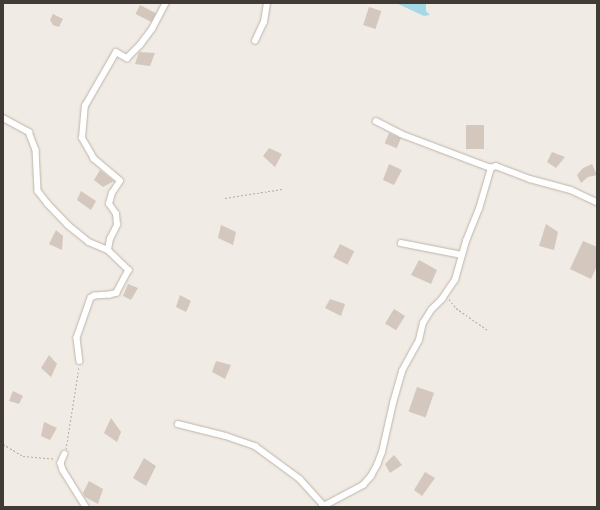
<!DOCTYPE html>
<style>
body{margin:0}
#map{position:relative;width:600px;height:510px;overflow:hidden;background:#f0ebe4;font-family:"Noto Sans",sans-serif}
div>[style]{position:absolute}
.water>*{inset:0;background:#a5d9e8}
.building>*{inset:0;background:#d4c7be;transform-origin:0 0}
.path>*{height:1px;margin-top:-0.5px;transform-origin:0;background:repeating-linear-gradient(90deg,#bbaa9b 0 2px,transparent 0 4px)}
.roads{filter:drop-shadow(0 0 1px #beb4ab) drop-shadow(0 0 1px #beb4ab)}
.minor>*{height:5.5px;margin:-2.75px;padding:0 2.75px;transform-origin:2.75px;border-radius:2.75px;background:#fff}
span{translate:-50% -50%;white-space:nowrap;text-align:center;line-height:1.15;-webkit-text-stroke:4px #fff;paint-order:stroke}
.frame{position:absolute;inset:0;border:4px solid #423a35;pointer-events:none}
</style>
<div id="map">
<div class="water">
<i style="clip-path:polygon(396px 3px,426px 3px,426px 11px,430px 15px,424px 16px)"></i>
</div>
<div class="building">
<i style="left:140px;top:5px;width:18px;height:10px;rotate:27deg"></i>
<i style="left:369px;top:7px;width:13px;height:19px;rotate:18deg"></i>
<i style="clip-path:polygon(53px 14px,63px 19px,59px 27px,53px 25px,50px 20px)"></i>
<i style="clip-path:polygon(139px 52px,155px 53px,150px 66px,135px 64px)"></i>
<i style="left:466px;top:125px;width:18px;height:24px"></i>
<i style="left:389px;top:133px;width:13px;height:11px;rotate:23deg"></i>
<i style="clip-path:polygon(269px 148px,282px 154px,275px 167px,263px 156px)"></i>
<i style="clip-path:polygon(552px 152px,565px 157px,556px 168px,547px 162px)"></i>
<i style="clip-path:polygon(389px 164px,402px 170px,394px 185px,383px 180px)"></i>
<i style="clip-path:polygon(592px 164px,597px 175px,588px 177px,581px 183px,577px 175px,583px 168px)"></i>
<i style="clip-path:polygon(100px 170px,114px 181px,103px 187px,94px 180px)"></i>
<i style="clip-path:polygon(81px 191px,96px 201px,91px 210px,77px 200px)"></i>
<i style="clip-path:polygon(546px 224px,558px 232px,554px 250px,539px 246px)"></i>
<i style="clip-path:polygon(221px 225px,236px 232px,233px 245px,218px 238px)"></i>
<i style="clip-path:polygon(56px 230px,63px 236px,62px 250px,49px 244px)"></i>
<i style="clip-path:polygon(583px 241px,597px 247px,597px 266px,591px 279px,570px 269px)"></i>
<i style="left:340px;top:244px;width:16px;height:15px;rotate:27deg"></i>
<i style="clip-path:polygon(419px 260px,437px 270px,431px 284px,411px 275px)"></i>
<i style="clip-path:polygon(128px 284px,138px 288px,131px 300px,123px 296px)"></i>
<i style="clip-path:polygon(180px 295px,191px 301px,186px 312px,176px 307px)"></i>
<i style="clip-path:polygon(330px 299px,345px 304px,341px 316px,325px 308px)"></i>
<i style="left:394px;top:309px;width:13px;height:17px;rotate:32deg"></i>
<i style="clip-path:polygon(49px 355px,57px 364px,51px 377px,41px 368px)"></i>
<i style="clip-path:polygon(216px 361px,231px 365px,225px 379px,212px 372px)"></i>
<i style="left:417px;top:387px;width:18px;height:26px;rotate:19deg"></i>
<i style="clip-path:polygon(13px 391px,23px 396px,19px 404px,9px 401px)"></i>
<i style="clip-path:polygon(111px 418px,121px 432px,117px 442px,104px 433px)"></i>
<i style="clip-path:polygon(44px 422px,57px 428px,50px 440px,41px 436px)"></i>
<i style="clip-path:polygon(394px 455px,402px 465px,390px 473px,385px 464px)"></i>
<i style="clip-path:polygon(144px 458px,156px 466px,146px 486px,133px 478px)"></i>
<i style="clip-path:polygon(425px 472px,435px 478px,422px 496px,414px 490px)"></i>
<i style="clip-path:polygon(89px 481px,103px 489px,98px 504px,85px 497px,83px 493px)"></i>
</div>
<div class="path">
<i style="left:225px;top:198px;width:58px;rotate:-9deg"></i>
<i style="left:449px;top:299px;width:11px;rotate:52deg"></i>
<i style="left:456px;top:308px;width:40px;rotate:34.9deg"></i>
<i style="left:3px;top:444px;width:23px;rotate:31deg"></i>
<i style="left:23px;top:456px;width:32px;rotate:5deg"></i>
<i style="left:66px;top:449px;width:83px;rotate:-81deg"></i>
</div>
<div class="roads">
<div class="minor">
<i style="left:255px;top:41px;width:21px;rotate:-65deg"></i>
<i style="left:264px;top:22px;width:19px;rotate:-81deg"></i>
<i style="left:3px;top:118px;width:30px;rotate:28deg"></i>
<i style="left:29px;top:132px;width:19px;rotate:69deg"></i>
<i style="left:36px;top:150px;width:41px;rotate:87.2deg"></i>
<i style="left:38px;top:191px;width:16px;rotate:52deg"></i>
<i style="left:48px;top:204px;width:29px;rotate:46deg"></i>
<i style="left:68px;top:225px;width:27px;rotate:39deg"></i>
<i style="left:89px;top:242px;width:21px;rotate:23deg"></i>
<i style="left:108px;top:250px;width:29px;rotate:44deg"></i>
<i style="left:129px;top:270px;width:26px;rotate:118deg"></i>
<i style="left:117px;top:293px;width:7px;rotate:164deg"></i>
<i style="left:110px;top:295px;width:15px;rotate:176deg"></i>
<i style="left:95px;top:296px;width:4px;rotate:153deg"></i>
<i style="left:91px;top:298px;width:42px;rotate:109.3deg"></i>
<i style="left:77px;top:338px;width:23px;rotate:83deg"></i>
<i style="left:376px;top:121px;width:28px;rotate:27deg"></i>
<i style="left:401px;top:134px;width:96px;rotate:20.7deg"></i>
<i style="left:401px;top:243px;width:62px;rotate:11.1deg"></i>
<i style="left:108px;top:250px;width:11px;rotate:-80deg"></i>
<i style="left:110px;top:239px;width:16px;rotate:-63deg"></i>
<i style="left:117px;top:225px;width:11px;rotate:-95deg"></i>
<i style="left:116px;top:214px;width:12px;rotate:-125deg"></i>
<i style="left:109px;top:204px;width:11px;rotate:-75deg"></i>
<i style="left:112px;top:193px;width:14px;rotate:-56deg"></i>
<i style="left:120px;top:181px;width:34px;rotate:-140deg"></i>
<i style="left:94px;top:159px;width:24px;rotate:-120deg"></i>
<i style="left:82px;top:138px;width:32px;rotate:-85deg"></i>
<i style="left:85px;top:106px;width:62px;rotate:-60.1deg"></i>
<i style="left:116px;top:52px;width:13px;rotate:29deg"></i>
<i style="left:127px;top:58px;width:18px;rotate:-45deg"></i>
<i style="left:140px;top:45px;width:20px;rotate:-53deg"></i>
<i style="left:152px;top:29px;width:30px;rotate:-62deg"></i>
<i style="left:178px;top:424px;width:49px;rotate:14deg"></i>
<i style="left:226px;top:436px;width:31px;rotate:19deg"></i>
<i style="left:255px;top:446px;width:56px;rotate:36.3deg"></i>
<i style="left:300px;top:479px;width:36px;rotate:48deg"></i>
<i style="left:65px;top:454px;width:10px;rotate:114deg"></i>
<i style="left:61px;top:463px;width:7px;rotate:74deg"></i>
<i style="left:63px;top:470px;width:44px;rotate:58.1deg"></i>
<i style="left:322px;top:507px;width:47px;rotate:-28.2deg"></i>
<i style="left:363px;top:485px;width:12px;rotate:-48deg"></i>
<i style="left:371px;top:476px;width:13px;rotate:-61deg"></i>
<i style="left:377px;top:465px;width:14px;rotate:-69deg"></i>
<i style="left:382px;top:452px;width:50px;rotate:-77.3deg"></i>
<i style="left:393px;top:403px;width:33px;rotate:-74deg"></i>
<i style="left:402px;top:371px;width:35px;rotate:-61deg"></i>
<i style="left:419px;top:340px;width:17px;rotate:-77deg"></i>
<i style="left:423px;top:323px;width:15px;rotate:-58deg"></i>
<i style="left:431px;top:310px;width:16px;rotate:-45deg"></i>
<i style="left:442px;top:299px;width:23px;rotate:-56deg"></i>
<i style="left:455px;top:280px;width:41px;rotate:-74.2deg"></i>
<i style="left:466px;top:241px;width:35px;rotate:-68deg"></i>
<i style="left:479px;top:209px;width:43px;rotate:-73.7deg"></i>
<i style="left:491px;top:168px;width:5px;rotate:-22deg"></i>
<i style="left:496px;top:166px;width:36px;rotate:21deg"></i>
<i style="left:530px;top:179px;width:42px;rotate:15deg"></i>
<i style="left:571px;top:190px;width:29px;rotate:25deg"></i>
</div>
</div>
<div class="frame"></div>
</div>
